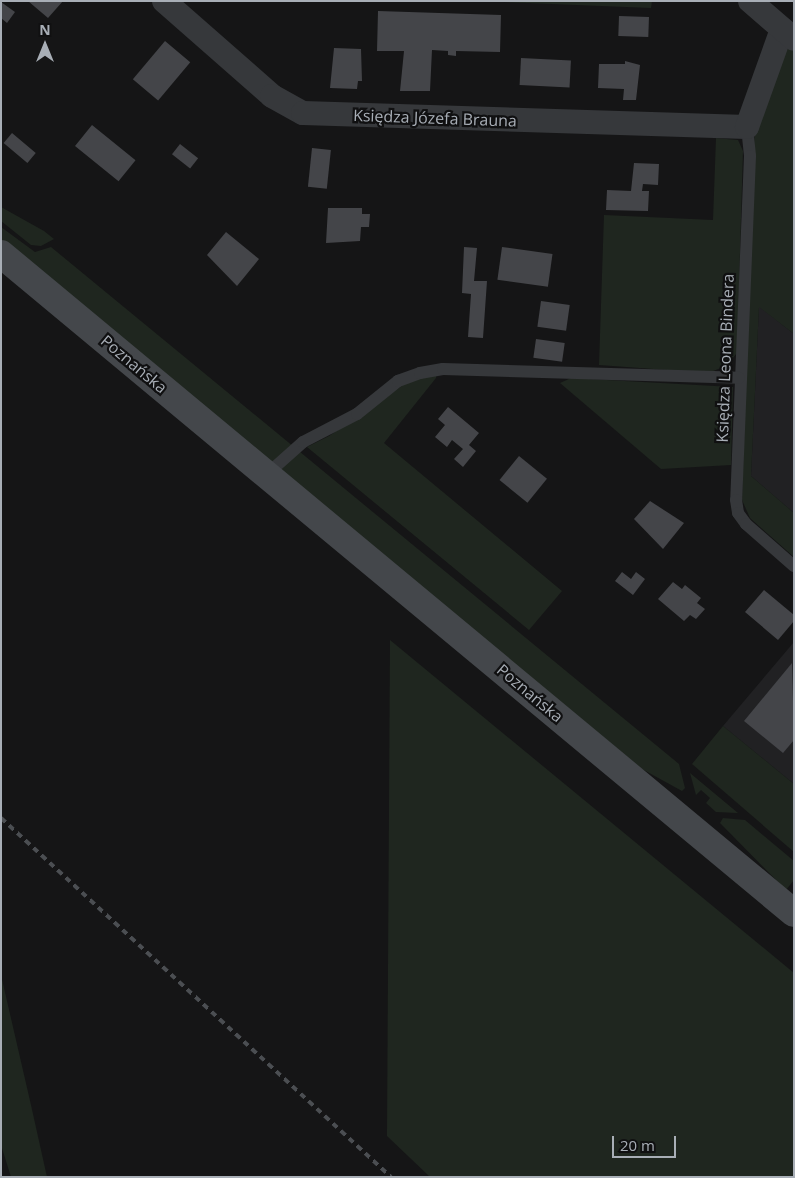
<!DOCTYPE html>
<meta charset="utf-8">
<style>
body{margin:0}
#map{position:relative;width:795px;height:1178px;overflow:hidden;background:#151516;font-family:"Open Sans",sans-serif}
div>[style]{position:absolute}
.built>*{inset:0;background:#212123}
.green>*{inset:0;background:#1f261f}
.building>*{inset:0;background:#444549;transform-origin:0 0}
.lane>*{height:12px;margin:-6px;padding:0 6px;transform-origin:6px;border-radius:6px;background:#36383b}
.street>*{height:24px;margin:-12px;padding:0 12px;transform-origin:12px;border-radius:12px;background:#36383b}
.secondary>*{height:28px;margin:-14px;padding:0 14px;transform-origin:14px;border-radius:14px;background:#44474b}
.rail>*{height:4px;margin-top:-2px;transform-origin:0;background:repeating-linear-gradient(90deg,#4b4e52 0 6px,transparent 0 11px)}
span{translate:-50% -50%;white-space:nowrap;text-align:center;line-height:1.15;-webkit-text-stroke:4.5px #101011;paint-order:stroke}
.street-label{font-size:16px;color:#a8aeb6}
.frame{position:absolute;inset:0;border:2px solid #a8aeb6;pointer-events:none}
.north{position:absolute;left:20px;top:20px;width:50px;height:50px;-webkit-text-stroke:4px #101011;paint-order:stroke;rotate:0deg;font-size:14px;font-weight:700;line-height:20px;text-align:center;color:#a8aeb6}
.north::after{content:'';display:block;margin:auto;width:18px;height:22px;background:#a8aeb6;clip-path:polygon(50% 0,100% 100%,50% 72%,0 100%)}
.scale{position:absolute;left:612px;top:1136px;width:64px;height:22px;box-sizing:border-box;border:2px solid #a8aeb6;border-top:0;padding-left:6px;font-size:15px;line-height:18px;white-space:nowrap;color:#a8aeb6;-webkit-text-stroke:4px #101011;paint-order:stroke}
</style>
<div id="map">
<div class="built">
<i style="clip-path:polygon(759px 306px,794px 334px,794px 513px,751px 476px)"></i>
<i style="clip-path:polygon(794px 642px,794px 784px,723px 726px)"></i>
</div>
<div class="green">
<i style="clip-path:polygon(476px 1px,652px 1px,651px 8px)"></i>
<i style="clip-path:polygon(789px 47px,794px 52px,794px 334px,759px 307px,751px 476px,794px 513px,794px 557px,750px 518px,742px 500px,755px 120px,778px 62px)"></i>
<i style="clip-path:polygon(716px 138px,738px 140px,743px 151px,737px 353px,726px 366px,708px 373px,599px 365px,604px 215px,713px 220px)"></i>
<i style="clip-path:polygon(1px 207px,44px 231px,54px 239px,41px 246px,31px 245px,1px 221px)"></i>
<i style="clip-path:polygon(1px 227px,35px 252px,51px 247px,679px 764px,685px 788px,682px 791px,642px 769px,1px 239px)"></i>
<i style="clip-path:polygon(437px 372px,436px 378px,384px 443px,562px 591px,529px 630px,307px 447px,329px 436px,409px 381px)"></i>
<i style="clip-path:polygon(571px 378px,733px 387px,731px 465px,661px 469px,560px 383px)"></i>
<i style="clip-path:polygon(390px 640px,794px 973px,794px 1177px,430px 1177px,387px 1136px)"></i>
<i style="clip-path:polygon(723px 726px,794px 784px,794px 852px,692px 764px)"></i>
<i style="clip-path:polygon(690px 773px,738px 813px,716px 812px,706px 803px,710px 798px,701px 790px,696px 795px)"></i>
<i style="clip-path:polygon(723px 818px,745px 820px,794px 861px,794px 880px,786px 890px,720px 823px)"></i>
<i style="clip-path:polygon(1px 975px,31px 1105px,47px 1177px,11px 1177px,1px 1145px)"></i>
</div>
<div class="building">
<i style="clip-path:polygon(28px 1px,63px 1px,48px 18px)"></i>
<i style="clip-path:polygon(1px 2px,15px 12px,7px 23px,1px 18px)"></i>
<i style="clip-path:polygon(378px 11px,501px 15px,500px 52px,456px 51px,456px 56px,448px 55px,448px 51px,432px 50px,430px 91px,400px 91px,404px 51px,377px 51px)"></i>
<i style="left:619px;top:16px;width:30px;height:20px;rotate:2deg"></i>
<i style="left:165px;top:41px;width:33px;height:50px;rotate:40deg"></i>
<i style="clip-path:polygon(334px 48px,361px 49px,362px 81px,358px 81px,357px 89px,330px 88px)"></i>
<i style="left:521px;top:58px;width:50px;height:27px;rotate:3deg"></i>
<i style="clip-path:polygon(625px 61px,640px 65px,636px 100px,623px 100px,624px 89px,598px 88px,599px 64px,625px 64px)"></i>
<i style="left:92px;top:125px;width:56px;height:27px;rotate:39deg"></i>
<i style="left:12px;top:133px;width:31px;height:13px;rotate:40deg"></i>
<i style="left:180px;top:144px;width:23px;height:13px;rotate:38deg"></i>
<i style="left:312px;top:148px;width:19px;height:39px;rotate:6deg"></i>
<i style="clip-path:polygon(634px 163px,659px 164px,658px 185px,643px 184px,642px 191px,649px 191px,648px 211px,606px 210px,607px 190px,631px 191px)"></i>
<i style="clip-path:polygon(328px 208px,362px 208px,362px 214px,370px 214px,369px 227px,361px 227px,360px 241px,326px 243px)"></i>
<i style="clip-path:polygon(226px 232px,259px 259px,237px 286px,207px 255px)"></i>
<i style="clip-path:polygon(464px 247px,477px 248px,474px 281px,487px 281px,483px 338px,468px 337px,471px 294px,462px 293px)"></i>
<i style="left:502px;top:247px;width:51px;height:33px;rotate:8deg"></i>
<i style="left:541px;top:301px;width:29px;height:26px;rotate:8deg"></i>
<i style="left:536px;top:339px;width:29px;height:19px;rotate:8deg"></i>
<i style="clip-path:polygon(448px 407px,479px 433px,469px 445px,476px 451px,463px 467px,454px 459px,463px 449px,452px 440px,447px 447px,435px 437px,445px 425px,438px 419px)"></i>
<i style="left:519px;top:456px;width:36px;height:31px;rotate:39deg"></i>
<i style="clip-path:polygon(650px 501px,684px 523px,663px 549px,634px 519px)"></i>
<i style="clip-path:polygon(622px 572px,631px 579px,636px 572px,645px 579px,633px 595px,615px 581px)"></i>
<i style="clip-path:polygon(673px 582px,682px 589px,685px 585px,701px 598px,697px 603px,705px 609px,696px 619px,690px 615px,684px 621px,658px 599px)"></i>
<i style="clip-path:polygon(764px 590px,794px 615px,794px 621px,778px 640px,745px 612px)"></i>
<i style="clip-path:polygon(792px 663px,794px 740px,783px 753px,744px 721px)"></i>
</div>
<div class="lane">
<i style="left:747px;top:127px;width:29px;rotate:84deg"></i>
<i style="left:750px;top:156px;width:344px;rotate:92.3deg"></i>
<i style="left:736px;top:500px;width:13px;rotate:81deg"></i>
<i style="left:738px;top:513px;width:14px;rotate:54deg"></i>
<i style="left:746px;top:524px;width:64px;rotate:41.2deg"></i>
<i style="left:266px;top:475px;width:50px;rotate:-41.7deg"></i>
<i style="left:303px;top:442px;width:61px;rotate:-27.4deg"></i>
<i style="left:357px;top:414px;width:53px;rotate:-38.8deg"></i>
<i style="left:398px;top:381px;width:23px;rotate:-20deg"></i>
<i style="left:420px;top:373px;width:23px;rotate:-10deg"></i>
<i style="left:443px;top:369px;width:296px;rotate:1.7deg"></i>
</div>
<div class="street">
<i style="left:164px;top:1px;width:144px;rotate:41.3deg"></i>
<i style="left:272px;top:96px;width:35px;rotate:29deg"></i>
<i style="left:303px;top:113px;width:444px;rotate:1.8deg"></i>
<i style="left:747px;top:127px;width:104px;rotate:-70.3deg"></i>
<i style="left:750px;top:1px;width:58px;rotate:40.8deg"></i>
</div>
<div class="secondary">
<i style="left:1px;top:254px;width:1031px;rotate:39.73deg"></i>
</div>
<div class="rail">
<i style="left:1px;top:818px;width:530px;rotate:42.63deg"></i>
</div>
<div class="street-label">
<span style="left:435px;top:118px;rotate:2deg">Księdza Józefa Brauna</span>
<span style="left:725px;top:358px;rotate:-88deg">Księdza Leona Bindera</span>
<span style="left:134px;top:364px;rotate:40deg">Poznańska</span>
<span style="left:530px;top:693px;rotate:40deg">Poznańska</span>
</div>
<div class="frame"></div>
<div class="north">N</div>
<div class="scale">20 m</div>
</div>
